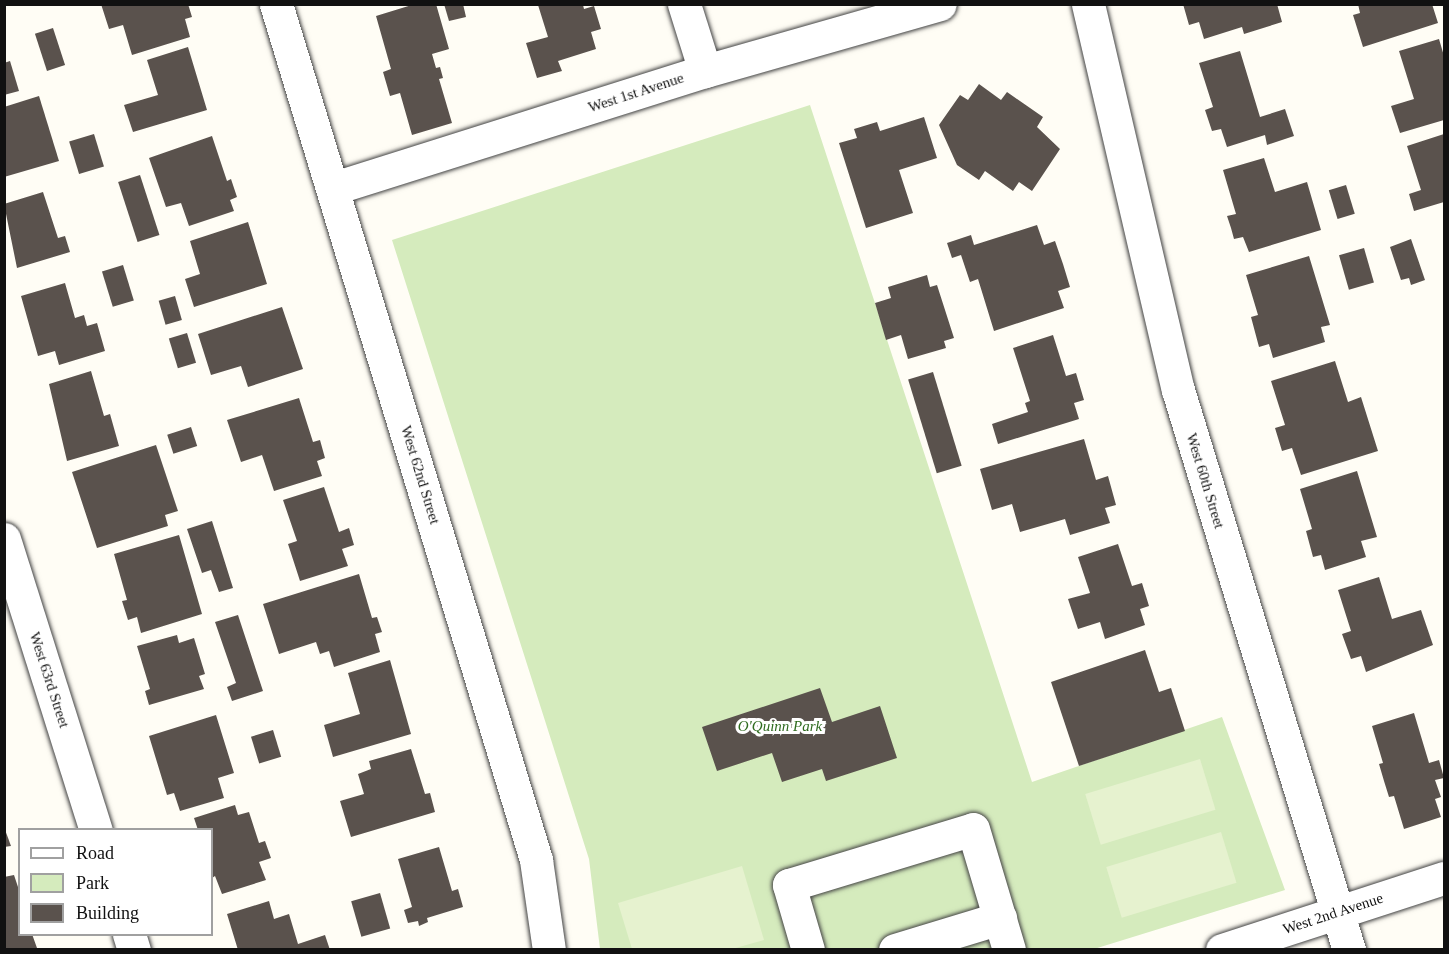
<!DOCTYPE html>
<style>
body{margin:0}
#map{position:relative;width:1449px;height:954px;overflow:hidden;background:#fffdf5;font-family:Georgia,serif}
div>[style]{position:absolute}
.green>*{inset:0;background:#d5ebbd}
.pitch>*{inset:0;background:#e6f2cf;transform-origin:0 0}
.building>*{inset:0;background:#5a524d;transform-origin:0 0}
.roads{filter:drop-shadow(0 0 2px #444) drop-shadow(0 0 2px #444)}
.minor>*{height:33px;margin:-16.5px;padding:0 16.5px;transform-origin:16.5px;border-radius:16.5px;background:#fff}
span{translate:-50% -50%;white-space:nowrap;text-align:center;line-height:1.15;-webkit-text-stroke:6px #fff;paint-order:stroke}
.street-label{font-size:15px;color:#111}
.park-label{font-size:15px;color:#2f6b1f;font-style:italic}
.frame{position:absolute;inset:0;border:6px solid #111;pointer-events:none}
.legend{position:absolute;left:18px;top:828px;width:195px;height:108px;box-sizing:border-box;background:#fff;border:2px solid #a0a0a0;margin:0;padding:8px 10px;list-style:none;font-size:18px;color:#111}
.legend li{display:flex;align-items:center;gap:12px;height:30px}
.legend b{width:30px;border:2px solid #a0a0a0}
</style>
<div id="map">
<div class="green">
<i style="clip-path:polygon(810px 105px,1032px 782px,1222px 717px,1285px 890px,1094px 949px,600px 949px,589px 859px,392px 240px)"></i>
</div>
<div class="pitch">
<i style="left:1200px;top:759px;width:53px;height:120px;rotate:73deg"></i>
<i style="left:1221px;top:832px;width:53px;height:120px;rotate:73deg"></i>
<i style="clip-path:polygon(742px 866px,764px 940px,732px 949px,632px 949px,618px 903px)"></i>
</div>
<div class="building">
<i style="clip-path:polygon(101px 4px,188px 4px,192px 17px,185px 19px,190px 37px,132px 55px,123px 25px,109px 29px)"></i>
<i style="clip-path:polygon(415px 4px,436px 4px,449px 49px,432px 54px,436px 68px,440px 67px,443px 78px,439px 79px,452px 123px,412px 135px,400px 93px,390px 96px,383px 72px,391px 69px,376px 16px)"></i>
<i style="clip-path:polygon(444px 4px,463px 4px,466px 17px,449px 21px)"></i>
<i style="clip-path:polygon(1183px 4px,1277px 4px,1282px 22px,1244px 34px,1242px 27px,1204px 39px,1199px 22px,1189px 25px)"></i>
<i style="clip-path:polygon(1358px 4px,1432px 4px,1438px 23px,1363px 47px,1353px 15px,1360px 13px)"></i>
<i style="clip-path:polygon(538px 5px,583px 5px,584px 9px,594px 6px,601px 29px,591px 32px,596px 49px,558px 61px,562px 71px,537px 78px,526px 43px,548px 37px)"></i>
<i style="left:53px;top:28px;width:39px;height:19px;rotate:72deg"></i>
<i style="clip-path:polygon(1439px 39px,1444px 56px,1444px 120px,1400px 133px,1391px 106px,1414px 99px,1399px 51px)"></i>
<i style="clip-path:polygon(188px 47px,207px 110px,133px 132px,124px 105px,158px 95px,147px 60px)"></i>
<i style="clip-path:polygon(1240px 51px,1260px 117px,1285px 109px,1294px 136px,1267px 145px,1265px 135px,1227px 147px,1221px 129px,1212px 131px,1205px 110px,1213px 107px,1199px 63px)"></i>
<i style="clip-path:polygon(10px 61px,19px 91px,4px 95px,4px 63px)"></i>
<i style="clip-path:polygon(979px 84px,1001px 100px,1007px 92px,1043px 117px,1037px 127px,1060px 149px,1032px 191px,1019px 182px,1013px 191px,985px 171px,979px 180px,957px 165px,939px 125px,960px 95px,968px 100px)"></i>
<i style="clip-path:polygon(39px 96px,59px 161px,4px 177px,4px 107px)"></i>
<i style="clip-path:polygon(924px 117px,937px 158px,899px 170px,913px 213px,866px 228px,839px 143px,857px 138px,854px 129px,877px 122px,880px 131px)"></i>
<i style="left:94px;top:134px;width:34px;height:26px;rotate:73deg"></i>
<i style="clip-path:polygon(1444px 134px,1444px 202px,1414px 211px,1409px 194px,1421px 190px,1407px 146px)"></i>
<i style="clip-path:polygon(212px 136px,227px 181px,231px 179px,237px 197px,230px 200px,234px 211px,189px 226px,181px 203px,166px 207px,149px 158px)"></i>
<i style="clip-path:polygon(1264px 158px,1275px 192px,1307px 182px,1321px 230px,1249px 252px,1243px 237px,1234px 239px,1231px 228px,1227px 216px,1236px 214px,1223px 170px)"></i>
<i style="left:140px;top:175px;width:63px;height:23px;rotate:72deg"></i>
<i style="left:1346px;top:185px;width:30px;height:18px;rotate:73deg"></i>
<i style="clip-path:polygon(43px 192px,58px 238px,65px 236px,70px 252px,17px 268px,4px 204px)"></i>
<i style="clip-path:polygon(248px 222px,267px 284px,194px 307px,185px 279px,200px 274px,190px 241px)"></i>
<i style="clip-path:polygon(1037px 225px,1044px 245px,1055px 241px,1063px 264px,1070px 287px,1058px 291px,1064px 308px,994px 331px,978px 279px,970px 282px,961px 255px,952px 258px,947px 243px,971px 235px,974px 245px)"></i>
<i style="clip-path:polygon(1411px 239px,1425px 280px,1411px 285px,1409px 278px,1401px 280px,1390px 247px)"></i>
<i style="left:1364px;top:248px;width:36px;height:26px;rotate:74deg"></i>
<i style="clip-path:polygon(1309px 256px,1330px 325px,1321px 327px,1325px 342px,1273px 358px,1269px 344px,1259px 347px,1251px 317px,1258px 315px,1246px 275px)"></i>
<i style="left:123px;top:265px;width:37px;height:22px;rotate:73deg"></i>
<i style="clip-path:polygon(927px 275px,930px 287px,937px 285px,954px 338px,944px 341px,946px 348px,908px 359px,901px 335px,886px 340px,875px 303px,891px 298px,888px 287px)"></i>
<i style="clip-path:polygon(65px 283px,75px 318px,84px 315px,87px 326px,97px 323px,105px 351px,59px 365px,55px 351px,38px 356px,21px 296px)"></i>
<i style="left:175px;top:296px;width:25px;height:17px;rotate:74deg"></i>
<i style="clip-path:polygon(282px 307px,303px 369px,248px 387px,241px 366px,211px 375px,198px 334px)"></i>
<i style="left:187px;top:333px;width:31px;height:19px;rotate:73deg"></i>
<i style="clip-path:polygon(1053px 335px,1066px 376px,1076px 373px,1084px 400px,1074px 403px,1079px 419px,998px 444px,992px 424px,1028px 412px,1025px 403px,1030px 401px,1013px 348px)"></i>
<i style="clip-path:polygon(1335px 361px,1348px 402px,1361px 397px,1378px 451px,1301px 475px,1292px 448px,1282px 451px,1275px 428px,1285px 425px,1271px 381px)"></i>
<i style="clip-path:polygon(91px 371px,104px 416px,110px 414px,119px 446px,67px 461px,49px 384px)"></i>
<i style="left:933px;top:372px;width:98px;height:26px;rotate:73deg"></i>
<i style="clip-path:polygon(299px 398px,313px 442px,320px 440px,325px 458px,317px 461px,322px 476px,274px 491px,262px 455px,241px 462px,227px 420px)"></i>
<i style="left:191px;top:427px;width:20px;height:25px;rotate:72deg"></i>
<i style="clip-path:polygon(1084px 439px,1096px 480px,1108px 476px,1116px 505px,1105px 508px,1110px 523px,1070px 535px,1065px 519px,1020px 532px,1012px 504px,992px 510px,980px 469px)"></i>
<i style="clip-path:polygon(156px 445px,178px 511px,165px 515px,168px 526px,97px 548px,72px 472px)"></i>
<i style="clip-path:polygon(1357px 471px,1377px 537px,1361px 541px,1366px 557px,1325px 570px,1321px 555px,1313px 557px,1306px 531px,1312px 529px,1300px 489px)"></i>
<i style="clip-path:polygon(324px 487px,339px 532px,349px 528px,354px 545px,342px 549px,348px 566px,300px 581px,288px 544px,297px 541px,283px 500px)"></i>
<i style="clip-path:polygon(212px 521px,233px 588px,219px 592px,211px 570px,202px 573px,187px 529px)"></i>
<i style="clip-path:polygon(179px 535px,202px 614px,141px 633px,137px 617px,128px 620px,122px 601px,127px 600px,114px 554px)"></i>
<i style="clip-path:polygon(1118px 544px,1132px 586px,1142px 583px,1149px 606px,1140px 609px,1145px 625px,1105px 639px,1100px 622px,1078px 629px,1068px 599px,1090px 593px,1078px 557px)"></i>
<i style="clip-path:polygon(359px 574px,372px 618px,377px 617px,382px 632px,375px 634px,380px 652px,334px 667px,329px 651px,320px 654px,316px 642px,279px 654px,263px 604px)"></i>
<i style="clip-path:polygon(1379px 577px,1392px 619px,1421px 610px,1433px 645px,1366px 672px,1361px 656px,1351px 659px,1342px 634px,1351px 631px,1338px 590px)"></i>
<i style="clip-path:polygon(238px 615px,263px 691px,232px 701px,227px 687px,236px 683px,215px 622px)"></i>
<i style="clip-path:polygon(177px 635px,179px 643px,194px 638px,205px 674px,199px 676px,204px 689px,149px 705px,145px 691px,150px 689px,137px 646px)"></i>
<i style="clip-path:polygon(1145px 650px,1159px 692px,1171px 688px,1185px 731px,1079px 766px,1051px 682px)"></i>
<i style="clip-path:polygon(390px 660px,411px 734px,333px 757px,324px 725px,360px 714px,348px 673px)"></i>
<i style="clip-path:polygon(820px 688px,832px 722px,880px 706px,897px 758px,826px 781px,822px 769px,782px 782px,772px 753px,717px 771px,702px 727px)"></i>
<i style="clip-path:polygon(1414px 713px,1429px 763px,1439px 760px,1444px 778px,1435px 780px,1441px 797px,1435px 799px,1441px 817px,1404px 829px,1394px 796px,1389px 797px,1384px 781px,1379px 764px,1383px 763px,1372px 726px)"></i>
<i style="clip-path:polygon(216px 715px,234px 773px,218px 778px,224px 798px,180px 811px,174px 793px,167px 795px,149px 736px)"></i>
<i style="left:273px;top:730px;width:28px;height:23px;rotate:73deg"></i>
<i style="clip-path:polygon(411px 749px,425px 794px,430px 793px,435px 812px,351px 837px,340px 801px,364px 794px,358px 774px,371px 769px,369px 761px)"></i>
<i style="clip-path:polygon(235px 805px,238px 815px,249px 812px,259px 843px,265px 841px,271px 858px,259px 862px,266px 880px,222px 894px,215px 876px,212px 878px,212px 830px,198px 830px,194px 818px)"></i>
<i style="clip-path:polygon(4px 827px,11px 846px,4px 847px)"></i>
<i style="clip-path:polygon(439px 847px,452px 891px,458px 889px,463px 907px,427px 918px,428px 922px,419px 926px,418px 921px,408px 923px,404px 910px,412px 907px,398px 859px)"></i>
<i style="clip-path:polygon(14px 875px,20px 893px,20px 934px,32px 934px,37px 948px,32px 950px,4px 950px,4px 877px)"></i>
<i style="left:380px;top:893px;width:37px;height:30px;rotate:74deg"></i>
<i style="clip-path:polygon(269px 901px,274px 919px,289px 914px,298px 944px,325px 935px,330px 950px,238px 950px,227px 914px)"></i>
</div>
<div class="roads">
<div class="minor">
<i style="left:276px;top:4px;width:895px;rotate:73.1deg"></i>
<i style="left:536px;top:860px;width:91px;rotate:81.8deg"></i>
<i style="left:684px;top:4px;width:70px;rotate:72.6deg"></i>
<i style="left:1088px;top:4px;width:396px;rotate:76.9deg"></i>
<i style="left:1178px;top:390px;width:586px;rotate:73.02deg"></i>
<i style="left:334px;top:188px;width:389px;rotate:-17.5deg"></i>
<i style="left:705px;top:71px;width:244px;rotate:-15.9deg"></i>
<i style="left:4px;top:539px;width:305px;rotate:72.5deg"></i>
<i style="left:129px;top:934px;width:17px;rotate:73deg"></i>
<i style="left:808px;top:950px;width:68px;rotate:-106.3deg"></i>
<i style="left:789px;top:885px;width:192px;rotate:-16.9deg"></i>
<i style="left:973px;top:829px;width:126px;rotate:73.4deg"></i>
<i style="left:895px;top:950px;width:110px;rotate:-16.9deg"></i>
<i style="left:1222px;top:950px;width:233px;rotate:-18deg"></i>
</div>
</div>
<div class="street-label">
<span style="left:636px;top:93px;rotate:-18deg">West 1st Avenue</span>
<span style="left:420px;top:475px;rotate:73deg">West 62nd Street</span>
<span style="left:1205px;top:481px;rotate:73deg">West 60th Street</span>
<span style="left:49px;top:680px;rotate:72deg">West 63rd Street</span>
<span style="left:1333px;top:914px;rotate:-18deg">West 2nd Avenue</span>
</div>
<div class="park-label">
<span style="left:780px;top:727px">O'Quinn Park</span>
</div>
<div class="frame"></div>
<ul class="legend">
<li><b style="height:8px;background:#fff"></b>Road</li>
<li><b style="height:16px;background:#d5ebbd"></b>Park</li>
<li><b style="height:16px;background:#5a524d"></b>Building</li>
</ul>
</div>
